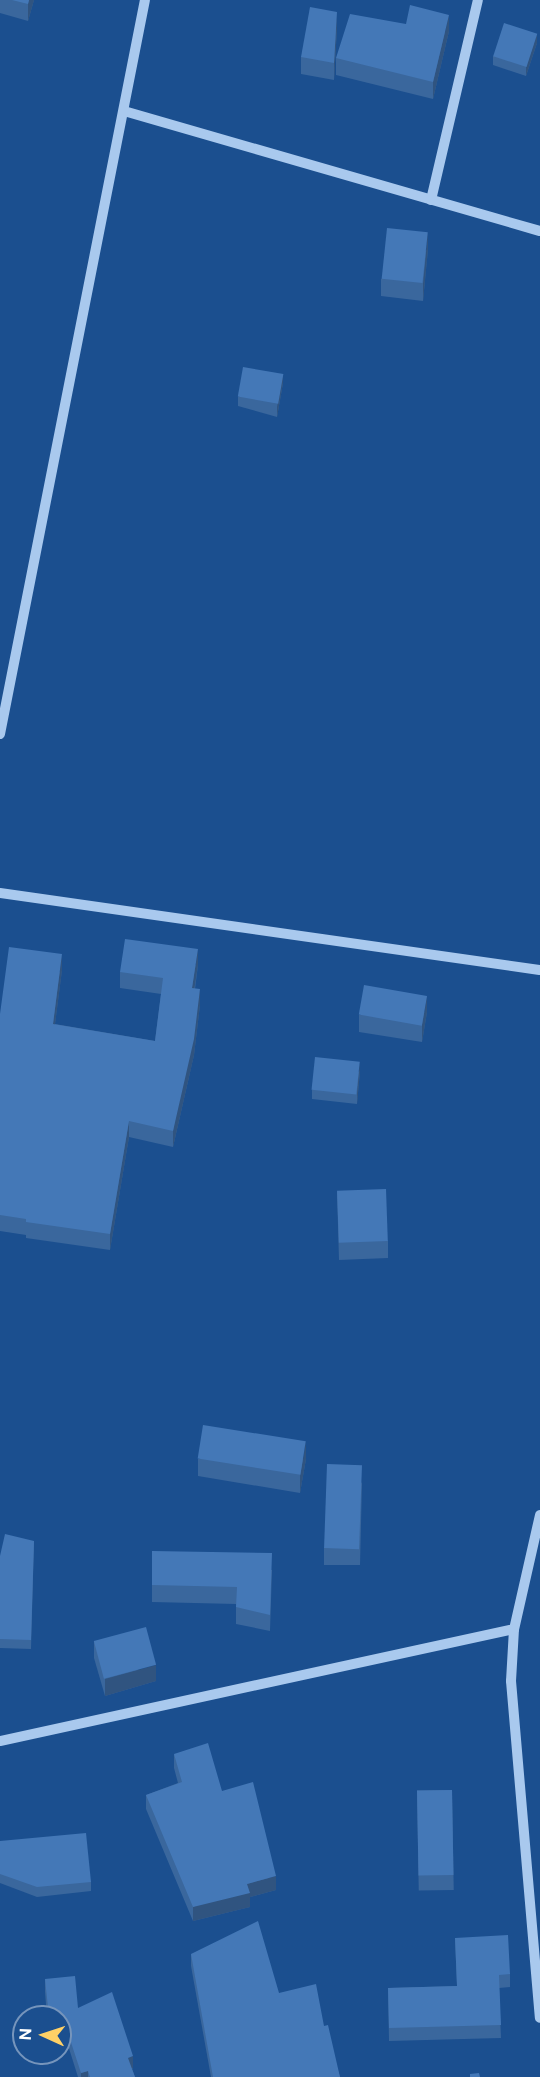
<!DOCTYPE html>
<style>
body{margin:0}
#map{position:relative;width:540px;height:2077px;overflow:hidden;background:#1b4f8f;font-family:"Public Sans",sans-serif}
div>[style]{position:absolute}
.minor>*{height:10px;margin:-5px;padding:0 5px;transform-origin:5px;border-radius:5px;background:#a9c9ee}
.wall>*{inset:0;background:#3a679d;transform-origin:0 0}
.shaded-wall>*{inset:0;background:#305480}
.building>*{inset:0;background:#4478b7;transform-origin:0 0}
span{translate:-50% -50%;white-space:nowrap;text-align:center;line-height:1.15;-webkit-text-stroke:4.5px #1b4f8f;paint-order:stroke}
.north{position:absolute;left:12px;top:2005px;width:60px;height:60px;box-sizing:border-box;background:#1b4f8f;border:2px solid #7695bc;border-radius:50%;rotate:273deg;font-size:16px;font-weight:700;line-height:24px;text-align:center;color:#fff}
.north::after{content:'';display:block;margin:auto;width:21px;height:27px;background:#ffd166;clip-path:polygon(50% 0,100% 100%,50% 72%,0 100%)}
</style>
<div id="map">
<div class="minor">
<i style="left:124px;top:111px;width:433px;rotate:16.1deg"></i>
<i style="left:431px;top:200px;width:205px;rotate:-76.8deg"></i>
<i style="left:0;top:734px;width:748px;rotate:-78.83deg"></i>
<i style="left:0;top:893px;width:545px;rotate:8.12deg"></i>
<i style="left:540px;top:1515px;width:117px;rotate:102.8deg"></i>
<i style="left:514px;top:1629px;width:52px;rotate:93.3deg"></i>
<i style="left:511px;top:1681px;width:338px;rotate:85.1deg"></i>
<i style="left:0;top:1741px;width:526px;rotate:-12.29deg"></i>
</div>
<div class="wall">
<i style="clip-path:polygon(0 0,34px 0,28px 21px,0 13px)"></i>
<i style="clip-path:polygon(337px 28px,334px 80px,301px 74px,301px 57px)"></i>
<i style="clip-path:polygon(449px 31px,433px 99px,336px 75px,336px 58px)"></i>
<i style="clip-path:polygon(537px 43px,526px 76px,493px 65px,493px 56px)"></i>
<i style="clip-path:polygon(428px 249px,423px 301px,381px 296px,381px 279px)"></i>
<i style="clip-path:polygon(283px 383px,277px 417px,238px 406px,238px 397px)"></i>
<i style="clip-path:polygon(198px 965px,195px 989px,200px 1005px,194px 1055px,173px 1147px,129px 1137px,110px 1250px,26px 1238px,26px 1235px,0 1231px,0 1014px,62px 970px,55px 1024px,155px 1041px,161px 994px,120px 988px,120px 972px)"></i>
<i style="clip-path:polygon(427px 1012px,422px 1042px,359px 1032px,359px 1015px)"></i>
<i style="clip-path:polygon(360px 1071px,357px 1104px,312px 1099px,312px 1090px)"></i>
<i style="clip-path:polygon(337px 1191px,388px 1241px,388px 1258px,339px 1260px)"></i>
<i style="clip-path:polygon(198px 1459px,306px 1459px,300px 1493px,198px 1476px)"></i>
<i style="clip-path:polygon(362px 1482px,360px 1565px,324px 1565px,324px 1548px)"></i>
<i style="clip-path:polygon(34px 1541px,31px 1649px,0 1648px,0 1556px)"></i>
<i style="clip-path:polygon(152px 1551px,272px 1570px,270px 1631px,236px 1624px,236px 1604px,152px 1602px)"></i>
<i style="clip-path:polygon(94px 1641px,156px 1681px,105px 1696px,94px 1658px)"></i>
<i style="clip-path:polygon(174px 1754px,222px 1791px,276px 1890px,250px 1897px,250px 1907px,193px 1921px,146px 1809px,146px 1795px,178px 1783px,174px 1768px)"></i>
<i style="left:452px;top:1790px;width:100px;height:35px;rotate:89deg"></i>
<i style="clip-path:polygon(0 1841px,91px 1882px,91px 1891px,37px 1897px,0 1883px)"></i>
<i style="clip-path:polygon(455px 1938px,510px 1974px,510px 1987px,499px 1988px,501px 2038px,389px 2041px,388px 1988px,457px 1986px)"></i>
<i style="clip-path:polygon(191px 1954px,279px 1993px,324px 2026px,340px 2077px,211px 2077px,191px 1966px)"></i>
<i style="clip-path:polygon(45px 1979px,78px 2008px,133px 2068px,132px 2069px,135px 2077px,78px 2077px,66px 2039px,60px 2040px,60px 2017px,47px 2017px,45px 1992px)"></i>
</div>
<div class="shaded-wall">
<i style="clip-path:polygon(29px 0,34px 0,28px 21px,28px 4px)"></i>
<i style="clip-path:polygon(337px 12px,337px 28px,334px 80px,334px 63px)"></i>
<i style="clip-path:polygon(449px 15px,449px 31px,433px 99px,433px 82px)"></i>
<i style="clip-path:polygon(537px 34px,537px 43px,526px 76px,526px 67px)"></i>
<i style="clip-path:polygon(428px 232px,428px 249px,423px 301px,423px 284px)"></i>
<i style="clip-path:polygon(283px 374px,283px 383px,277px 417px,277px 407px)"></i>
<i style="clip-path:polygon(198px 949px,198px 965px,192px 1004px,192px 988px)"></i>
<i style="clip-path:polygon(62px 954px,62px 970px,53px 1040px,53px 1024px)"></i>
<i style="clip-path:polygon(200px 989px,200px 1005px,194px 1055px,173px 1147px,173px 1131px)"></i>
<i style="clip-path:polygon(427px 996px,427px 1012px,422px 1042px,422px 1025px)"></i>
<i style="clip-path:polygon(360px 1062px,360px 1071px,357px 1104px,357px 1094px)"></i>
<i style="clip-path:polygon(129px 1121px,129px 1137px,110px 1250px,110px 1234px)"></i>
<i style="clip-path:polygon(306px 1442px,306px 1459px,300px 1493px,300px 1476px)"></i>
<i style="clip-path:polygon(156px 1665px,156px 1681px,105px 1696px,105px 1679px)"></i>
<i style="clip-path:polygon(276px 1876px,276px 1890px,250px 1897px,250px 1907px,193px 1921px,193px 1907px,247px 1884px)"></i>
<i style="clip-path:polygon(133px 2056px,133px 2068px,128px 2070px,128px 2058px)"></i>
<i style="clip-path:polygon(88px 2071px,88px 2077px,81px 2077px,81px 2073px)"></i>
</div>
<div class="building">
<i style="clip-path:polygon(12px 0,29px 0,28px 4px)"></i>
<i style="clip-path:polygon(410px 5px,449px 15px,433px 82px,336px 58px,350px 14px,406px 24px)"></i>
<i style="clip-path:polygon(310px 7px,337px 12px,334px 63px,301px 57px)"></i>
<i style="left:504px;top:23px;width:35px;height:35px;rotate:18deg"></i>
<i style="left:387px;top:228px;width:41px;height:51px;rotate:6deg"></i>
<i style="left:243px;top:367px;width:41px;height:30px;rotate:10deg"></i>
<i style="clip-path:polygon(125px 939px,198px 949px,192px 988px,200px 989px,194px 1039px,173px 1131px,129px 1121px,110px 1234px,26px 1222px,26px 1219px,0 1215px,0 1014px,9px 947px,62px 954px,53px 1024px,155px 1041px,163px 978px,120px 972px)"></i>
<i style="left:364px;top:985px;width:64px;height:30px;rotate:10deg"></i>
<i style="left:315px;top:1057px;width:45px;height:33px;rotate:6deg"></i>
<i style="left:386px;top:1189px;width:52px;height:49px;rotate:88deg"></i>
<i style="left:203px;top:1425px;width:104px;height:34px;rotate:9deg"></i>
<i style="left:327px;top:1464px;width:35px;height:84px;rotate:2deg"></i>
<i style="clip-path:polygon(5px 1534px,34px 1541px,31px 1640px,0 1639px,0 1556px)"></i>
<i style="clip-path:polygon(152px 1551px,272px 1553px,270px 1615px,236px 1607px,237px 1587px,152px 1585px)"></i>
<i style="left:146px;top:1627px;width:39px;height:54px;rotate:75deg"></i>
<i style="clip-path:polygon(208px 1743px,222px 1791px,253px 1782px,276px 1876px,247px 1884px,250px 1893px,193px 1907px,146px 1795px,182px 1782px,174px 1754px)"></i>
<i style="left:452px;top:1790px;width:85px;height:35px;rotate:89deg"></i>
<i style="clip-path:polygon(86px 1833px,91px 1882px,37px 1887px,0 1874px,0 1841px)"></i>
<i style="clip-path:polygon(258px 1921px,279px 1993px,316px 1984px,324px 2026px,328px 2025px,340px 2077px,213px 2077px,191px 1954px)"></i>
<i style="clip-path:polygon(508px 1935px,510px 1974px,499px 1975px,501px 2025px,389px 2028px,388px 1988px,457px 1986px,455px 1938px)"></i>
<i style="clip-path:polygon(75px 1976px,78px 2008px,112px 1992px,133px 2056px,128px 2058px,135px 2077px,90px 2077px,88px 2071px,81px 2073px,66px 2027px,60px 2028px,60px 2017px,49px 2017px,45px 1979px)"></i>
<i style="clip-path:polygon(479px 2073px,480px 2077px,470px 2077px,470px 2074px)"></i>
</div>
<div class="north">N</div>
</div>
